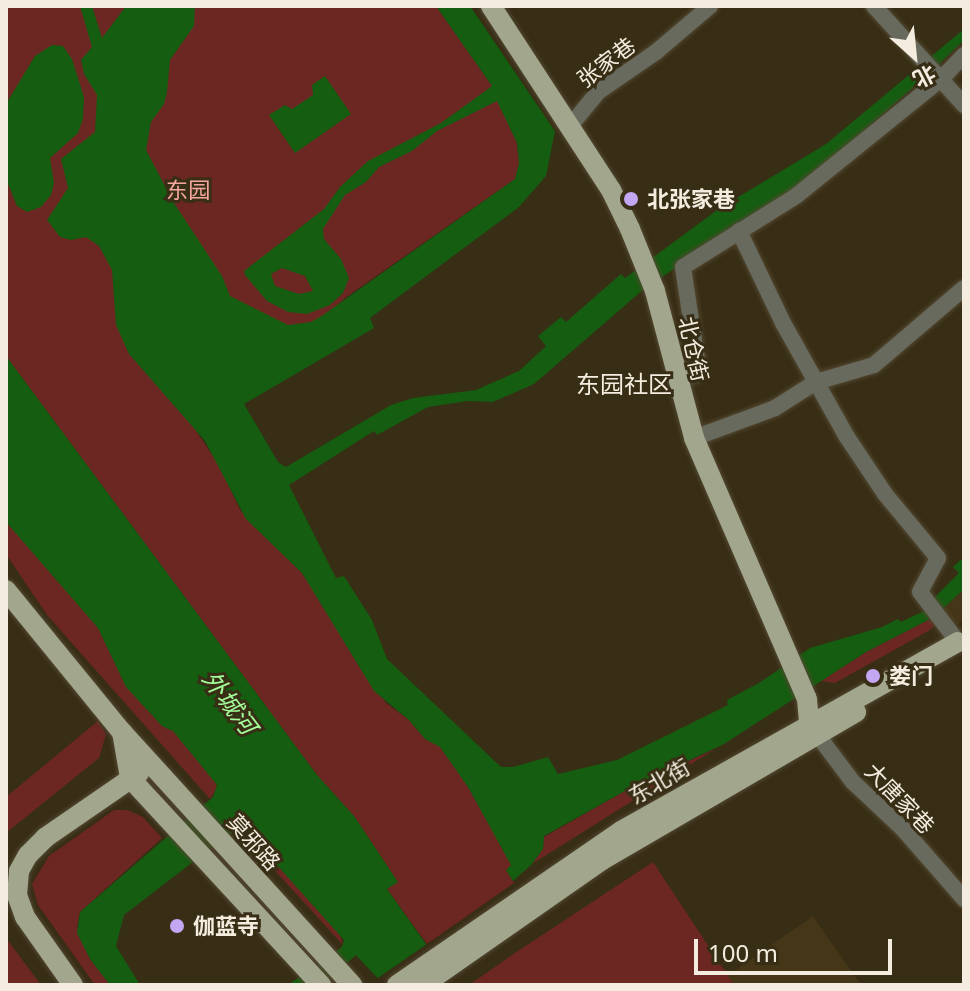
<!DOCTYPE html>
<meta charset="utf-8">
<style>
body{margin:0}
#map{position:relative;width:970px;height:991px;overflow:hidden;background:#382d15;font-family:"Noto Sans","Noto Sans SC",sans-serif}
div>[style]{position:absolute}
.built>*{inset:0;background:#443617}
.green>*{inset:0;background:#6c2722}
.water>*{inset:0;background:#155d10}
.pier>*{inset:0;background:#382d15}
.roads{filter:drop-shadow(0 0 2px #524831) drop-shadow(0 0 2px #524831)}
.minor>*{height:16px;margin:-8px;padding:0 8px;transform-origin:8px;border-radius:8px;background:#696a5e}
.major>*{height:20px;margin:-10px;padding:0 10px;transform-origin:10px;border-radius:10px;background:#a2a68d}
.dots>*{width:22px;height:22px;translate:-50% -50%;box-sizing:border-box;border:4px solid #382d15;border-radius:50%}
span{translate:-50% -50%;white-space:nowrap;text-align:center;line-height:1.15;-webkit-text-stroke:6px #382d15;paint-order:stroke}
.street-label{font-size:22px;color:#f4eddf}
.park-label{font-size:22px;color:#f5a69d}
.poi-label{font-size:22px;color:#f4eddf;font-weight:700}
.left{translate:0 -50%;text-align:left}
.neighbourhood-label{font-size:24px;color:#f4eddf}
.water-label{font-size:24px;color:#a3fe9a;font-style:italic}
.frame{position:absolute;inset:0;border:8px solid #f4eddf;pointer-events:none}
.north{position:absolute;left:874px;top:16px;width:80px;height:80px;-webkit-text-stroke:6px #382d15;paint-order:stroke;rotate:153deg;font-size:22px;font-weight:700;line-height:32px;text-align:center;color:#f4eddf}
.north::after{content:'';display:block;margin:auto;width:28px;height:36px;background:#f4eddf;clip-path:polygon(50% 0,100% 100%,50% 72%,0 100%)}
.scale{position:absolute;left:694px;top:939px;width:198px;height:36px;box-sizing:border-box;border:4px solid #f4eddf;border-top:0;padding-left:10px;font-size:24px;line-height:28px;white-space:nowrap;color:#f4eddf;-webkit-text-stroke:6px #382d15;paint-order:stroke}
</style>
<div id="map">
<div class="built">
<i style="clip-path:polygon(964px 589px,964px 620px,950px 629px,938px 613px)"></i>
<i style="clip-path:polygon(813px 916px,861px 985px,734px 985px,727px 976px)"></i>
</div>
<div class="green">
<i style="clip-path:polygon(6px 6px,436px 6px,492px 86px,517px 143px,519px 163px,515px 179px,349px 295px,192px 425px,219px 465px,240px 510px,302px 573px,386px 703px,409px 720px,425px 739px,440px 746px,468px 787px,512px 865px,506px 870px,514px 883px,427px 944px,387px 889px,397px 881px,354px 816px,317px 775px,6px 356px)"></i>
<i style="clip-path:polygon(6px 522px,74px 597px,98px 628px,120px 673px,162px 726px,173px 731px,215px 778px,217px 788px,210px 799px,47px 615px,6px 554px)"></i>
<i style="clip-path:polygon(934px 617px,936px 624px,930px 630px,835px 683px,821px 681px,866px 652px)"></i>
<i style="clip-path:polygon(98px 721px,106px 734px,99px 758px,6px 833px,6px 797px)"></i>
<i style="clip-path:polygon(715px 749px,532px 864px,543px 849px,544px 837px,632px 787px)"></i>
<i style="clip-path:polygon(114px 810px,127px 810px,143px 817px,162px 838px,80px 912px,77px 926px,90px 959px,110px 985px,95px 985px,38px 905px,32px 884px,49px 856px)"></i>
<i style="clip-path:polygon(245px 826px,340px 934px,343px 945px,235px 827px)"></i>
<i style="clip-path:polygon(653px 862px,734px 985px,469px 985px,515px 953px)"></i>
<i style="clip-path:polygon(6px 938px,41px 985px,6px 985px)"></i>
</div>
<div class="water">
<i style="clip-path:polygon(evenodd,80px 6px,92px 6px,102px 38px,126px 6px,195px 6px,194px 26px,170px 60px,167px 92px,164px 104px,151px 122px,146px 150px,174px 203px,222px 276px,230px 296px,288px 325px,311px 322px,323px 315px,515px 179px,519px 163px,517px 143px,497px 101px,437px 131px,412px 151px,379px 167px,366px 182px,345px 195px,323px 229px,324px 239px,341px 259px,349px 278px,343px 293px,330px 305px,307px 314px,288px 312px,267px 301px,245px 275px,244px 271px,324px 209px,340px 187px,368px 161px,441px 123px,492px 86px,436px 6px,470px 6px,555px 131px,546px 176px,519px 207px,370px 318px,374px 328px,244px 404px,278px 462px,286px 467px,391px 405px,413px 398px,476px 390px,519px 371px,546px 346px,538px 336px,561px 317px,566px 322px,621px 274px,625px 278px,720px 208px,826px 144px,964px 29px,964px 40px,931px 72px,802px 184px,644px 289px,534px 384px,493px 402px,468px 401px,428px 407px,377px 435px,374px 431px,289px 485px,336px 578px,344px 576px,372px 620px,387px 659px,501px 767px,513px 767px,548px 757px,558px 774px,617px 760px,728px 705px,727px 700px,759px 683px,810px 648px,882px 627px,898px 619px,901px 622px,928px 609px,932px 600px,959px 573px,953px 567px,964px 557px,964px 589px,934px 617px,866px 652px,724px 744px,632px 787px,544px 836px,543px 849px,532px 864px,513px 881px,506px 870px,511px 865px,468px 787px,440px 747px,425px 739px,409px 720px,374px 691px,302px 573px,246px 519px,205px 441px,129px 354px,116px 325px,112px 270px,99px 246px,86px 237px,71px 240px,60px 237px,47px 220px,68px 188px,61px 159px,95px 132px,97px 95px,84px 74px,81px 60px,92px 47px,80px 6px,282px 268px,305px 276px,313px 291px,299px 294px,275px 286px,271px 274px,282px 268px)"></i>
<i style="clip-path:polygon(52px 45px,63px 46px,72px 59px,84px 97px,83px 119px,78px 133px,50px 158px,54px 183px,51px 195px,41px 207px,27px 212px,17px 206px,6px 179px,6px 104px,35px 56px)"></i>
<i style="clip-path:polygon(325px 76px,351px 114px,295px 153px,269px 115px,285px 105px,292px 109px,313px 95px,312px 85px)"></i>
<i style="clip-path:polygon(6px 356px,317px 775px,354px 816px,398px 882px,387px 889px,455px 985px,384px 985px,356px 955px,322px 985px,288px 985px,342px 947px,344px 940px,241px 825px,124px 915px,116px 946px,140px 985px,110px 985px,90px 959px,77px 933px,80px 912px,213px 797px,217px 785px,173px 731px,162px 726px,126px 687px,98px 628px,6px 522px)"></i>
</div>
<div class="pier">
<i style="clip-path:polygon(430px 942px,458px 981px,452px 985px,379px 985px,375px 980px)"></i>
</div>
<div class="roads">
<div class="minor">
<i style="left:874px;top:6px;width:134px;rotate:47.7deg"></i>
<i style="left:571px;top:125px;width:43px;rotate:-50.7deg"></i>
<i style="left:598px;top:92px;width:70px;rotate:-34.6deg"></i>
<i style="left:656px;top:52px;width:71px;rotate:-40.4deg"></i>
<i style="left:739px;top:231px;width:102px;rotate:64.4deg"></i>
<i style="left:783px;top:323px;width:131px;rotate:60.7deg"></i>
<i style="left:847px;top:437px;width:69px;rotate:56.3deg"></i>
<i style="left:885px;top:494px;width:83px;rotate:50.4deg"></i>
<i style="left:938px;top:558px;width:38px;rotate:118deg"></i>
<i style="left:920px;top:592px;width:63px;rotate:52.8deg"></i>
<i style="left:677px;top:377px;width:22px;rotate:-10deg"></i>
<i style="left:699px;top:373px;width:107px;rotate:-98.6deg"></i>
<i style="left:683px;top:267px;width:133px;rotate:-32.1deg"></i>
<i style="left:796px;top:196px;width:185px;rotate:-38.9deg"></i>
<i style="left:940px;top:80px;width:35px;rotate:-46deg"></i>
<i style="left:694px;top:438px;width:86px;rotate:-20.3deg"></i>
<i style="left:775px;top:408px;width:49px;rotate:-32.4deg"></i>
<i style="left:816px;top:382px;width:60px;rotate:-16.3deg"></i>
<i style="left:874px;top:365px;width:118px;rotate:-40.5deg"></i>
<i style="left:810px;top:725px;width:71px;rotate:53deg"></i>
<i style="left:853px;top:782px;width:69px;rotate:43.2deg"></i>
<i style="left:903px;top:829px;width:93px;rotate:48.9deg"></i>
</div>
<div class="major">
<i style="left:491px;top:6px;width:220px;rotate:56.9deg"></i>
<i style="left:611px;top:190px;width:43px;rotate:64deg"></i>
<i style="left:630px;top:229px;width:67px;rotate:68deg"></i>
<i style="left:655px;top:291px;width:152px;rotate:75.1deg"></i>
<i style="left:694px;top:438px;width:284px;rotate:66.6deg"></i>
<i style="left:807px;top:699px;width:24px;rotate:85deg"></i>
<i style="left:6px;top:590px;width:183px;rotate:50.8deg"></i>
<i style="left:122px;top:732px;width:342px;rotate:47.7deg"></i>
<i style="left:122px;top:732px;width:47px;rotate:80.1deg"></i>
<i style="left:130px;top:778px;width:282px;rotate:47.3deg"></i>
<i style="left:73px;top:985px;width:83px;rotate:-125.2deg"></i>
<i style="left:25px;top:917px;width:23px;rotate:-110deg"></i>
<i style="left:17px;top:895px;width:24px;rotate:-85deg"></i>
<i style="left:19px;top:871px;width:18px;rotate:-61deg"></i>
<i style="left:28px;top:855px;width:25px;rotate:-45deg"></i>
<i style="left:46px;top:837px;width:113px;rotate:-34.5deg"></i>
<i style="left:397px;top:985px;width:272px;rotate:-34.5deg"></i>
<i style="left:621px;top:831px;width:386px;rotate:-29.3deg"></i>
<i style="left:423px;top:985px;width:218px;rotate:-34.9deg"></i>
<i style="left:602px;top:860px;width:294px;rotate:-30.2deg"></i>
</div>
</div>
<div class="dots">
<i style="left:631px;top:199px;background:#c3a7f2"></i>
<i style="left:873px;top:676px;background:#c3a7f2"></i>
<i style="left:177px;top:926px;background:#c3a7f2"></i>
</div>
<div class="street-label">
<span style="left:606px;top:62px;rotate:-37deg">张家巷</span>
<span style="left:694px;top:349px;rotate:77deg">北仓街</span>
<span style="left:659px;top:781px;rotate:-30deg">东北街</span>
<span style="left:900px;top:798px;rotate:46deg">大唐家巷</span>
<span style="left:254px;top:842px;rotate:48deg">莫邪路</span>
</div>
<div class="park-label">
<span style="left:188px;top:190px">东园</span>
</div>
<div class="poi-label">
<span class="left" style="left:647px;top:199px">北张家巷</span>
<span class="left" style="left:889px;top:676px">娄门</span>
<span class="left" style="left:193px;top:926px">伽蓝寺</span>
</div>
<div class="neighbourhood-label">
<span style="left:624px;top:384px">东园社区</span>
</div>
<div class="water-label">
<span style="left:230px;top:702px;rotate:53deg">外城河</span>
</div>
<div class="frame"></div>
<div class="north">北</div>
<div class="scale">100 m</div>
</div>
